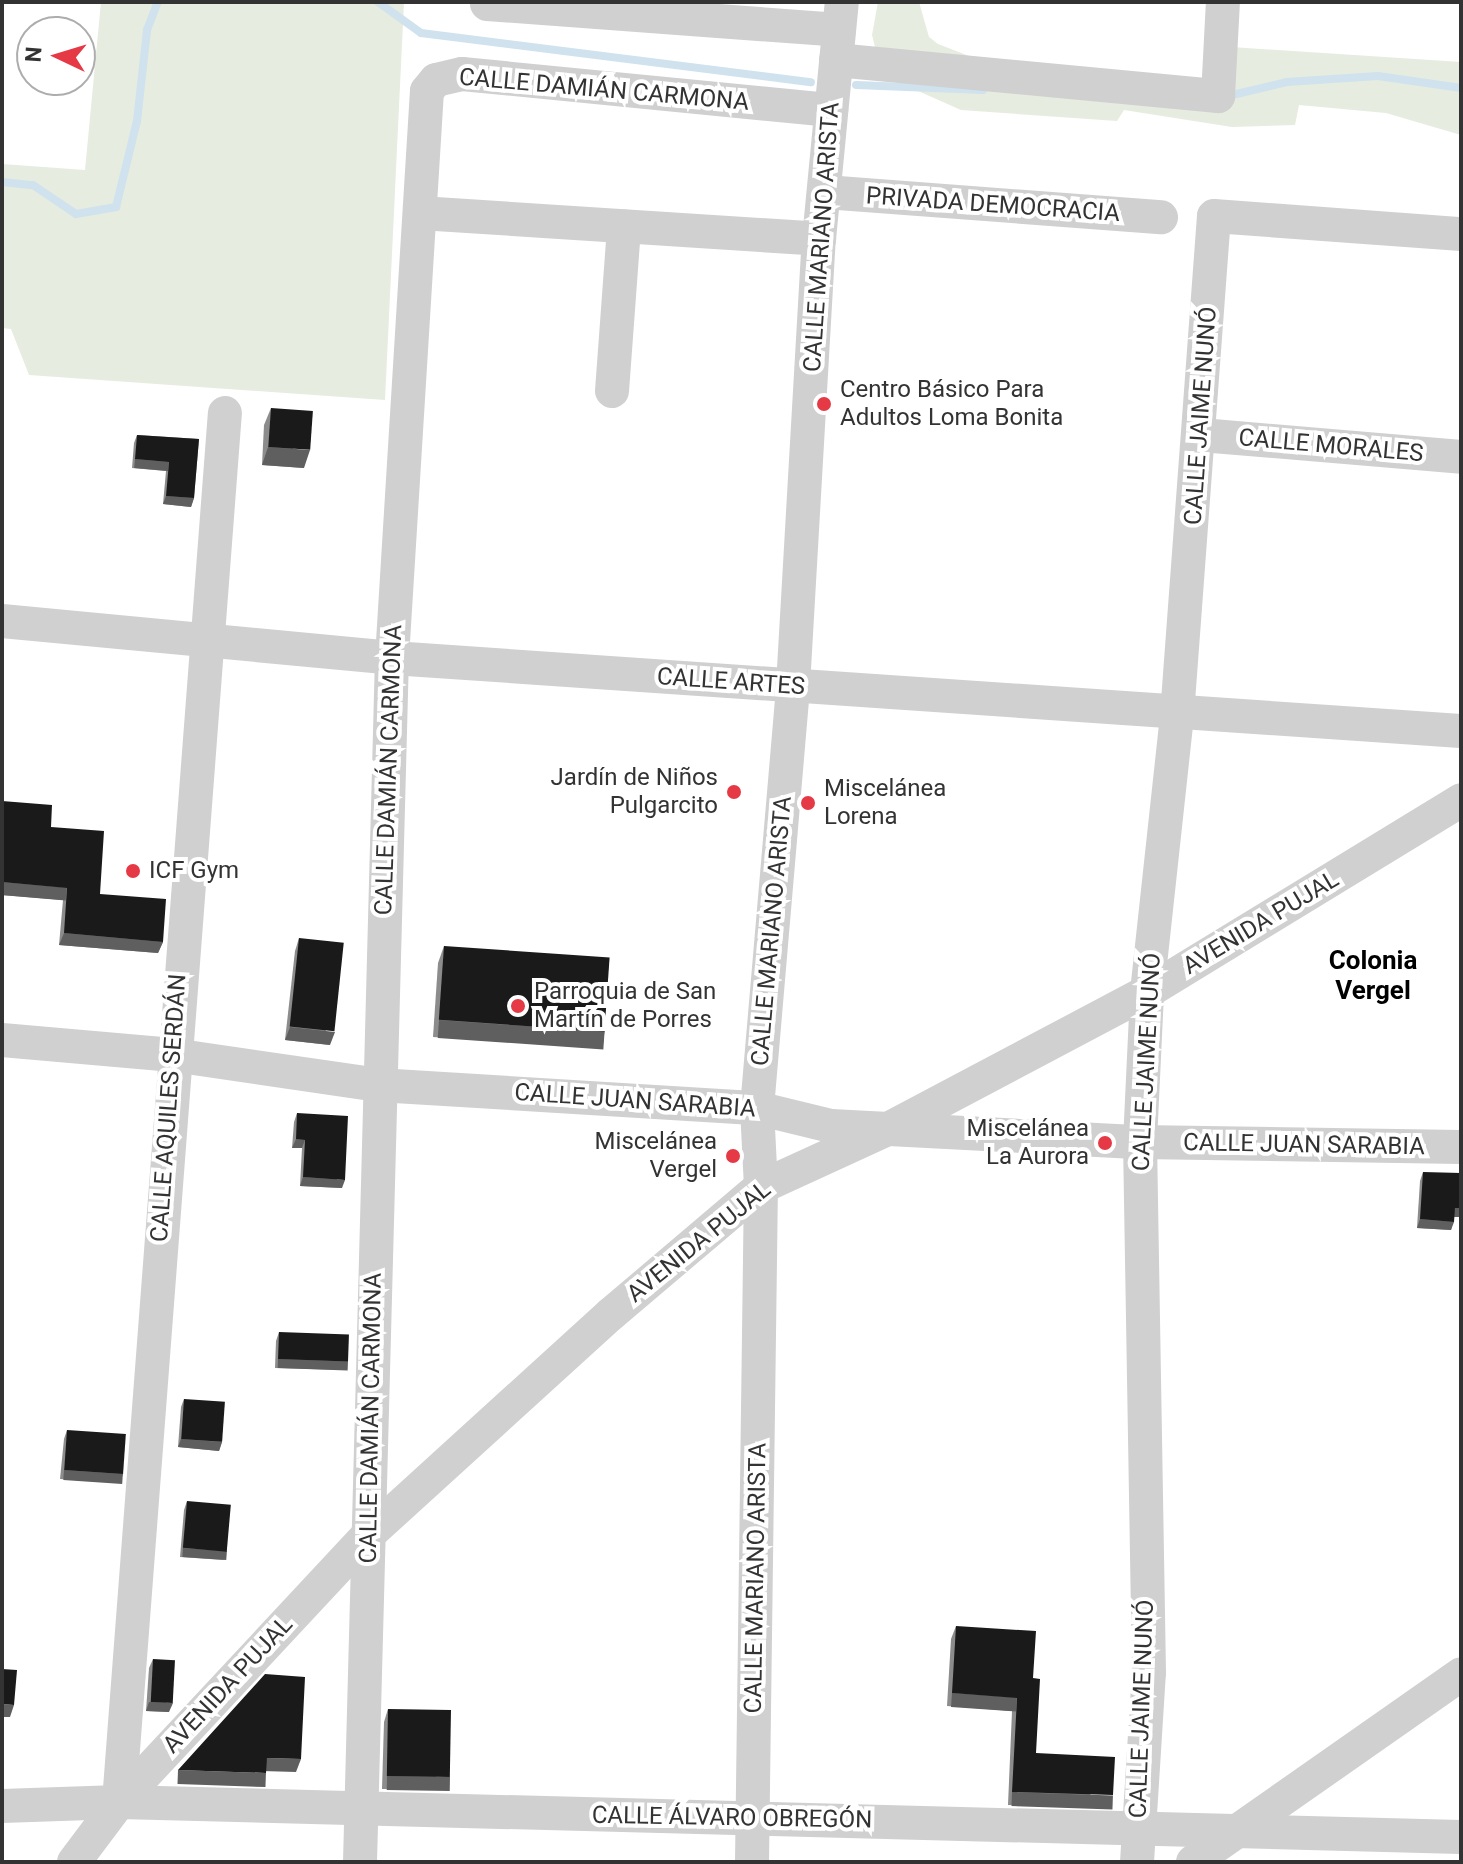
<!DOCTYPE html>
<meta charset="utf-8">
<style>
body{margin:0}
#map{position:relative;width:1463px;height:1864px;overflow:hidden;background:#fff;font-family:Roboto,sans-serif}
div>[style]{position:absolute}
.green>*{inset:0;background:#e6ecdf}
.stream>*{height:8px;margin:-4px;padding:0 4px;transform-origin:4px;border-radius:4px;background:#cfe2ee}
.minor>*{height:34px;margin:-17px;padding:0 17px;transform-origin:17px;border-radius:17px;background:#d0d0d0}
.wall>*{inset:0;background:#8c8c8c}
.shaded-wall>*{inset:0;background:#5f5f5f;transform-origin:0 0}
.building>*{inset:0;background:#1a1a1a;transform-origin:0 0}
.dots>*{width:22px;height:22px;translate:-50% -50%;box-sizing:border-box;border:4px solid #fff;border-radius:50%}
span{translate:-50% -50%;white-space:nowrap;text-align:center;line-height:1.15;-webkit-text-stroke:8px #fff;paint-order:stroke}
.street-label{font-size:24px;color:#333}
.poi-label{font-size:24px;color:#333}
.left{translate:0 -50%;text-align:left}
.right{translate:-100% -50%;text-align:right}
.neighbourhood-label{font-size:26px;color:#000;font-weight:700}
.frame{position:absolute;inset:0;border:4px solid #333;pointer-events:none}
.north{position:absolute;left:16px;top:16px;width:80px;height:80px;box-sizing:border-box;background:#fff;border:2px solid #adadad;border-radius:50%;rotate:274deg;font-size:22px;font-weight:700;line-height:32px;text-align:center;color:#333}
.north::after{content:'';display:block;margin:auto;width:28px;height:36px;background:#e63946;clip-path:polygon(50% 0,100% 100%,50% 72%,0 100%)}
</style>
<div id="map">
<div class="green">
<i style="clip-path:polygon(101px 2px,404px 2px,385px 400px,29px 375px,11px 329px,2px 328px,2px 164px,85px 170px)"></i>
<i style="clip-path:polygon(878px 2px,919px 2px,929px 37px,938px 44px,1031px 80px,1212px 84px,1231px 47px,1461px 62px,1461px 135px,1386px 113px,1299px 105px,1295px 125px,1232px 127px,1124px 110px,1117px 121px,961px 110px,882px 75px,872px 35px)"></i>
</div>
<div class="stream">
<i style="left:378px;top:2px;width:53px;rotate:35.8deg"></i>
<i style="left:421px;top:33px;width:393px;rotate:7.2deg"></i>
<i style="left:856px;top:85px;width:127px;rotate:2.3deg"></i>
<i style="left:1228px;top:96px;width:61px;rotate:-13.3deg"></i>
<i style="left:1287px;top:82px;width:91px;rotate:-3.8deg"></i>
<i style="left:1378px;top:76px;width:84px;rotate:8.2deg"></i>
<i style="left:2px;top:182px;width:31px;rotate:6deg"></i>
<i style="left:33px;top:185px;width:52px;rotate:34deg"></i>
<i style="left:76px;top:214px;width:41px;rotate:-9.9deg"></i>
<i style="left:116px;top:207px;width:89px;rotate:-76.3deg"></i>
<i style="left:137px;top:121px;width:92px;rotate:-83.7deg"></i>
<i style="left:147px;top:30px;width:30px;rotate:-69deg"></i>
</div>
<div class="minor">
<i style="left:487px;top:4px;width:353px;rotate:4.2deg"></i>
<i style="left:836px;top:60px;width:384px;rotate:5.4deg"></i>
<i style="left:1218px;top:96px;width:94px;rotate:-87deg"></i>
<i style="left:825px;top:192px;width:337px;rotate:4.3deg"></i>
<i style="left:420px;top:213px;width:400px;rotate:3.7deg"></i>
<i style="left:612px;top:391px;width:165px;rotate:-85.8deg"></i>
<i style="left:1201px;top:435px;width:261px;rotate:4.8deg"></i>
<i style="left:2px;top:621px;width:392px;rotate:5.4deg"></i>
<i style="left:392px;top:658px;width:1071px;rotate:3.91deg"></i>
<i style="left:2px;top:1040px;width:172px;rotate:5deg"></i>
<i style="left:173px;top:1055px;width:207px;rotate:8.3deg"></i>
<i style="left:378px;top:1085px;width:380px;rotate:3.5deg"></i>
<i style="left:757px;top:1108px;width:76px;rotate:13.7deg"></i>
<i style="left:831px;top:1126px;width:309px;rotate:3deg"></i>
<i style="left:1140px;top:1142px;width:321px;rotate:0.9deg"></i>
<i style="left:119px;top:1802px;width:1393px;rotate:-85.64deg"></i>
<i style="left:2px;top:1806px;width:117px;rotate:-2deg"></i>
<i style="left:119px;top:1802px;width:1342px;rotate:1.49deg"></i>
<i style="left:74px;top:1862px;width:75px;rotate:-53.1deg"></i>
<i style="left:119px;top:1802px;width:365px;rotate:-47deg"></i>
<i style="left:368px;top:1535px;width:328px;rotate:-42.3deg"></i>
<i style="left:611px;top:1314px;width:197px;rotate:-40.3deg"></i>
<i style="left:761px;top:1187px;width:142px;rotate:-24.6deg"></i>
<i style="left:890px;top:1128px;width:291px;rotate:-27.9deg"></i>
<i style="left:1147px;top:992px;width:368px;rotate:-31.4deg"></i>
<i style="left:360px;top:1862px;width:1204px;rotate:-88.48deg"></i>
<i style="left:392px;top:658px;width:568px;rotate:-86.47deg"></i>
<i style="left:427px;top:91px;width:14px;rotate:-51deg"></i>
<i style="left:436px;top:80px;width:27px;rotate:-13deg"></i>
<i style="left:462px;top:74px;width:371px;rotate:5.6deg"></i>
<i style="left:752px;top:1862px;width:675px;rotate:-89.24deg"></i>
<i style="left:761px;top:1187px;width:79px;rotate:-92.9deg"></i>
<i style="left:757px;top:1108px;width:424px;rotate:-85.1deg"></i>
<i style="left:793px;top:686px;width:448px;rotate:-86.7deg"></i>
<i style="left:819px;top:239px;width:238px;rotate:-84.5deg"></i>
<i style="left:1137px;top:1862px;width:189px;rotate:-86.4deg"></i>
<i style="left:1149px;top:1673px;width:531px;rotate:-90.97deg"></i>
<i style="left:1140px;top:1142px;width:150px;rotate:-87.3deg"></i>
<i style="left:1147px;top:992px;width:279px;rotate:-83.8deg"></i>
<i style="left:1177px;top:715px;width:500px;rotate:-85.76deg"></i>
<i style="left:1214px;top:216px;width:248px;rotate:4.2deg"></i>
<i style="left:1193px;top:1862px;width:327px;rotate:-35deg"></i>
</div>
<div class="wall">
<i style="clip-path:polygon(271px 408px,304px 468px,262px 465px,264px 425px)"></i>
<i style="clip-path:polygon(137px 435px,199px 439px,194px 498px,191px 507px,163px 504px,166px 471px,132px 468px,134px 443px)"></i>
<i style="clip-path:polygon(2px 801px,100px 894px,163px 942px,158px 953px,59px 945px,63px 900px,2px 895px)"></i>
<i style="clip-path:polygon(299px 938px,330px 1045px,285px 1040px,295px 951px)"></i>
<i style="clip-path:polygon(444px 946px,605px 1031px,599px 1048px,433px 1037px,438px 963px)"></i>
<i style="clip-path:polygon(297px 1113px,342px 1188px,300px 1186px,302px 1148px,292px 1148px,294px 1122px)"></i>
<i style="clip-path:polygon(1423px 1172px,1454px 1217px,1451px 1230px,1417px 1228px,1420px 1181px)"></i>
<i style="clip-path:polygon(279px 1332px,348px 1361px,345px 1370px,275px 1368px,276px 1341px)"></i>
<i style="clip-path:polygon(184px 1399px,222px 1442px,219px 1451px,178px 1447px,181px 1407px)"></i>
<i style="clip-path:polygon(67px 1430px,123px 1474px,120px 1483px,60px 1479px,64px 1439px)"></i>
<i style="clip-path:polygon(187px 1501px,224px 1560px,180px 1557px,184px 1510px)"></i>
<i style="clip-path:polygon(956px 1626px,1033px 1678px,1036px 1753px,1108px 1808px,1008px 1805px,1012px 1711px,947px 1706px,951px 1639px)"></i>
<i style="clip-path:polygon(153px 1659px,169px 1712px,146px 1711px,149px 1668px)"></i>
<i style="clip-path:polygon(388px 1709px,446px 1790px,382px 1789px,384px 1722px)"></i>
</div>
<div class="shaded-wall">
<i style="clip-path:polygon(268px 447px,310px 450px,304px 468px,262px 465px)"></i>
<i style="left:135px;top:459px;width:34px;height:9px;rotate:5deg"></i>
<i style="clip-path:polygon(166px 496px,194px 498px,191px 507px,163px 504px)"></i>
<i style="left:2px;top:882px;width:65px;height:13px;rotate:5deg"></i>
<i style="clip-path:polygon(64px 933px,163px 942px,158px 953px,59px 945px)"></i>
<i style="left:439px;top:1020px;width:166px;height:18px;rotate:4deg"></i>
<i style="clip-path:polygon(290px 1027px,335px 1032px,330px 1045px,285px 1040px)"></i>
<i style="clip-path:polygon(296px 1139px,305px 1140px,302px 1148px,292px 1148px)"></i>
<i style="clip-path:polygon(303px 1177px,345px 1180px,342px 1188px,300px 1186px)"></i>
<i style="clip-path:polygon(1455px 1208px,1461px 1208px,1461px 1217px,1452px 1217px)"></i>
<i style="clip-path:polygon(1420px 1219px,1454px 1222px,1451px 1230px,1417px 1228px)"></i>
<i style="left:278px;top:1359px;width:70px;height:9px;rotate:2deg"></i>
<i style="clip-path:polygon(181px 1439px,222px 1442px,219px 1451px,178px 1447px)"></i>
<i style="left:64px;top:1470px;width:59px;height:10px;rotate:4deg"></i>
<i style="left:183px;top:1548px;width:44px;height:9px;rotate:4deg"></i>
<i style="left:952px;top:1693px;width:65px;height:14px;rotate:4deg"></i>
<i style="clip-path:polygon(149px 1702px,173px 1703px,169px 1712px,146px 1711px)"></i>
<i style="clip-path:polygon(2px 1704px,14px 1705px,10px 1717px,2px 1717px)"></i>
<i style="clip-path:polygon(267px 1758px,301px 1759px,296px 1772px,262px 1771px)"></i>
<i style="left:178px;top:1770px;width:88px;height:14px;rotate:2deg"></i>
<i style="left:387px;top:1776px;width:63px;height:14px;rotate:1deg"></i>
<i style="left:1012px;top:1792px;width:101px;height:14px;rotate:2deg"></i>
</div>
<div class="building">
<i style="left:271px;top:408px;width:42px;height:39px;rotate:4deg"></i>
<i style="clip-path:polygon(137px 435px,199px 439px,194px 498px,166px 496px,169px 462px,135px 459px)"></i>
<i style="clip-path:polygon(2px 801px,52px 805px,51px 827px,104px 831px,100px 894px,166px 899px,163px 942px,64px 933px,67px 888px,2px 882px)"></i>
<i style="left:299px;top:938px;width:45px;height:89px;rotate:6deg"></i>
<i style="left:444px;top:946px;width:166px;height:74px;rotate:4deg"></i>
<i style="clip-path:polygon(297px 1113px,348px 1116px,345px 1180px,303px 1177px,305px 1140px,296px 1139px)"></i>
<i style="clip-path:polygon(1423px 1172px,1461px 1173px,1461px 1208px,1455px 1208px,1454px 1222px,1420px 1219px)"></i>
<i style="left:279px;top:1332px;width:70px;height:27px;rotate:2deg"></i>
<i style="left:184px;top:1399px;width:41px;height:40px;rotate:4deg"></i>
<i style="left:67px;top:1430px;width:59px;height:40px;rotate:4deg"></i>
<i style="left:187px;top:1501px;width:44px;height:47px;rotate:5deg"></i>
<i style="clip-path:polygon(956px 1626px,1036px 1631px,1033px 1678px,1040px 1679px,1036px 1753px,1115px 1757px,1113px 1795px,1012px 1792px,1017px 1698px,952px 1693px)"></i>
<i style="left:153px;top:1659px;width:22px;height:43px;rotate:3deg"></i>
<i style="clip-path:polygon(2px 1669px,17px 1670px,14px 1705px,2px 1704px)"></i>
<i style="clip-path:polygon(265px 1674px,305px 1677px,301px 1759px,267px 1758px,266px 1773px,178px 1770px)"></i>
<i style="left:388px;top:1709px;width:63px;height:67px;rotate:1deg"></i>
</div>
<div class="dots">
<i style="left:824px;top:404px;background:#e63946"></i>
<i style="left:734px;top:792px;background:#e63946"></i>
<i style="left:808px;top:803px;background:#e63946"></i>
<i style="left:133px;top:871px;background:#e63946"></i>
<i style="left:518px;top:1006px;background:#e63946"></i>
<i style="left:1105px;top:1143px;background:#e63946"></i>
<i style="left:733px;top:1156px;background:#e63946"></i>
</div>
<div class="street-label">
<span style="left:604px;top:90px;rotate:5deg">CALLE DAMIÁN CARMONA</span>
<span style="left:993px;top:205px;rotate:4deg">PRIVADA DEMOCRACIA</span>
<span style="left:822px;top:237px;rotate:-86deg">CALLE MARIANO ARISTA</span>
<span style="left:1201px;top:416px;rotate:-86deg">CALLE JAIME NUNÓ</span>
<span style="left:1331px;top:446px;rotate:5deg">CALLE MORALES</span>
<span style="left:731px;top:682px;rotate:4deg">CALLE ARTES</span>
<span style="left:389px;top:770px;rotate:-88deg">CALLE DAMIÁN CARMONA</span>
<span style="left:1261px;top:923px;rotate:-31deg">AVENIDA PUJAL</span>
<span style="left:772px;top:931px;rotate:-85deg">CALLE MARIANO ARISTA</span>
<span style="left:1147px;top:1062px;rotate:-87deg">CALLE JAIME NUNÓ</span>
<span style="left:635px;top:1101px;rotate:4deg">CALLE JUAN SARABIA</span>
<span style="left:169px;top:1108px;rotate:-86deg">CALLE AQUILES SERDÁN</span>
<span style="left:1304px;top:1145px;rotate:1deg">CALLE JUAN SARABIA</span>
<span style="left:699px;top:1242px;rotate:-39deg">AVENIDA PUJAL</span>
<span style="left:371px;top:1418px;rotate:-89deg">CALLE DAMIÁN CARMONA</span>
<span style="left:756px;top:1578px;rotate:-89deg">CALLE MARIANO ARISTA</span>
<span style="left:228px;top:1685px;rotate:-47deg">AVENIDA PUJAL</span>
<span style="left:1142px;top:1709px;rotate:-88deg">CALLE JAIME NUNÓ</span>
<span style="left:732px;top:1818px;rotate:1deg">CALLE ÁLVARO OBREGÓN</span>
</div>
<div class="poi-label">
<span class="left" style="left:840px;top:404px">Centro Básico Para<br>Adultos Loma Bonita</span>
<span class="right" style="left:718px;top:792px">Jardín de Niños<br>Pulgarcito</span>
<span class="left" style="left:824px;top:803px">Miscelánea<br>Lorena</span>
<span class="left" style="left:149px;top:871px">ICF Gym</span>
<span class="left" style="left:534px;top:1006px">Parroquia de San<br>Martín de Porres</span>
<span class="right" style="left:1089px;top:1143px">Miscelánea<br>La Aurora</span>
<span class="right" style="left:717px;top:1156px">Miscelánea<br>Vergel</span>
</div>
<div class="neighbourhood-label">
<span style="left:1373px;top:976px">Colonia<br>Vergel</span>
</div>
<div class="frame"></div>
<div class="north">N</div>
</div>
